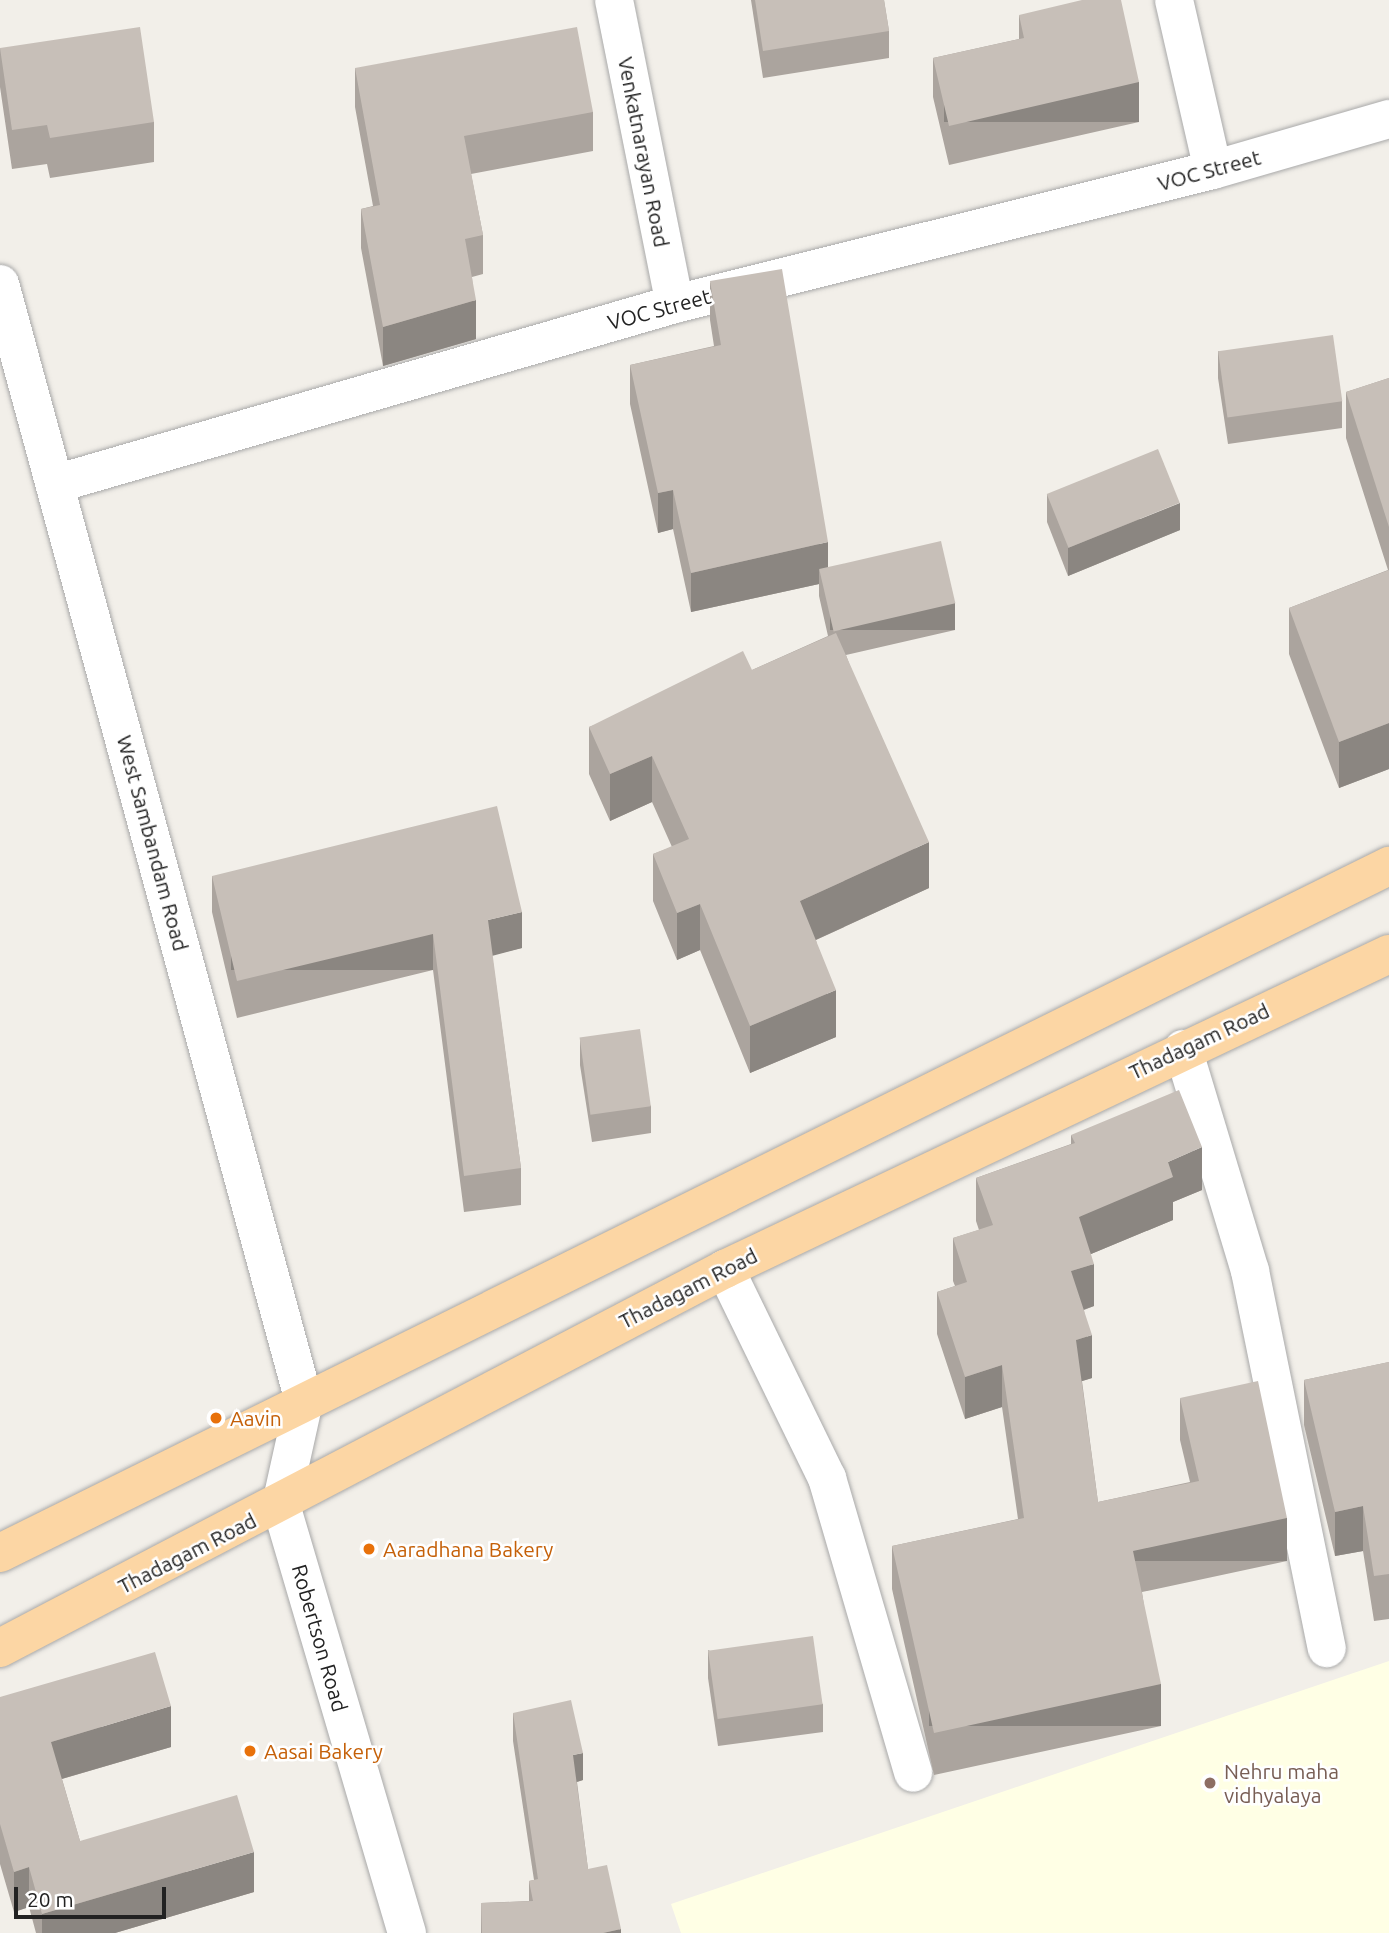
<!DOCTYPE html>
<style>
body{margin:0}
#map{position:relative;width:1389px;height:1933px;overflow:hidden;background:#f2efe9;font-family:Ubuntu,sans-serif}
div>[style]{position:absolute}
.education>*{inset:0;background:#ffffe5}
.roads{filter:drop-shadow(0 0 2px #a9a9a9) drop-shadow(0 0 2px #a9a9a9)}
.street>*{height:38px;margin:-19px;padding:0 19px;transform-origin:19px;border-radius:19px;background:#fff}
.primary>*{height:38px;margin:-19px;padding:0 19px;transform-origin:19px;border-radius:19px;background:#fcd6a4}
.wall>*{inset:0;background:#aba49e}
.shaded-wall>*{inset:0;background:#8b8681;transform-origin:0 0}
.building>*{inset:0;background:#c7bfb8;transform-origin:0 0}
.dots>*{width:19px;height:19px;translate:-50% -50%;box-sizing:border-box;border:4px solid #fff;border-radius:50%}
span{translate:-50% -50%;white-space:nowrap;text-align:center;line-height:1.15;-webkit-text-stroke:5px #fff;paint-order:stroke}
.street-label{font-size:21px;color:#222}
.food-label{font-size:21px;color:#c56008}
.left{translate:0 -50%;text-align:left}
.education-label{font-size:21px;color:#785e54}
.scale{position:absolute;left:14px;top:1887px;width:152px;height:32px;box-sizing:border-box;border:4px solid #222;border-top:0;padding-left:9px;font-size:21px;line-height:24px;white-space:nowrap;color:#222;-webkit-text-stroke:5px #fff;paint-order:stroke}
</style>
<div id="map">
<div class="education">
<i style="clip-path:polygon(1389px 1661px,1389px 1933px,681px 1933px,671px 1904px)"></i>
</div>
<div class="roads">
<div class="street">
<i style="left:614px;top:0;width:310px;rotate:78.7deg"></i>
<i style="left:1174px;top:0;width:174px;rotate:77.1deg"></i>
<i style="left:0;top:284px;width:1158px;rotate:74.78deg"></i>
<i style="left:304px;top:1401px;width:107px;rotate:102.5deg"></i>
<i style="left:281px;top:1505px;width:446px;rotate:73.6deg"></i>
<i style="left:55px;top:484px;width:646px;rotate:-16.19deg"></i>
<i style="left:675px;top:304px;width:554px;rotate:-13.99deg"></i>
<i style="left:1213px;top:170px;width:183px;rotate:-16.2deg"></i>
<i style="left:1183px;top:1049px;width:232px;rotate:73.2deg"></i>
<i style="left:1250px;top:1271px;width:385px;rotate:78.5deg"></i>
<i style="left:725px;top:1269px;width:233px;rotate:64deg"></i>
<i style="left:827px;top:1478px;width:307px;rotate:73.7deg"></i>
</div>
<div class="primary">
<i style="left:0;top:1553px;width:1550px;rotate:-26.32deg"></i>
<i style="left:0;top:1648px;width:818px;rotate:-27.6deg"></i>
<i style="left:725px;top:1269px;width:735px;rotate:-25.38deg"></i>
</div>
</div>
<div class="wall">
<i style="clip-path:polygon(751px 0,884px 0,889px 31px,889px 58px,763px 78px)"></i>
<i style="clip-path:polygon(1019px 15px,1139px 122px,949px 165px,933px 97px,933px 58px,1019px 39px)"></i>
<i style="clip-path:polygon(0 48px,154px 122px,154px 162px,50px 178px,47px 164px,12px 169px,0 87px)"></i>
<i style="clip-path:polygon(355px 68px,593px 112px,593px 151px,471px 174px,483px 235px,483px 274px,472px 277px,476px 339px,383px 366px,361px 248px,361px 209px,373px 206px,355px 107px)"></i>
<i style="clip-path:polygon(710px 281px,828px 567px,955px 630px,846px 655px,929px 888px,816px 940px,836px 1037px,750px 1073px,700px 950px,677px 960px,653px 901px,653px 854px,672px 847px,652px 802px,610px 821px,589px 774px,589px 727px,752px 670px,828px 636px,819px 596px,819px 584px,691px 612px,673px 529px,658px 533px,630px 404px,630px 365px,714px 346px,710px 320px)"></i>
<i style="clip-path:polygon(1218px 351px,1342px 401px,1342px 428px,1228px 444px,1218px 378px)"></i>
<i style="clip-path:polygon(1389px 378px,1389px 769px,1339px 788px,1289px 654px,1289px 608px,1388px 570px,1346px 438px,1346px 392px)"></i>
<i style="clip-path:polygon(1047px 494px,1180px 530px,1068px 576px,1047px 522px)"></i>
<i style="clip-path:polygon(212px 876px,522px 948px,492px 955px,521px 1168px,521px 1205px,464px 1212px,433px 970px,237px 1018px,212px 912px)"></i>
<i style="clip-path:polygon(580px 1038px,651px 1106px,651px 1133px,592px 1142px,580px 1065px)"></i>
<i style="clip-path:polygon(1071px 1135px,1202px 1190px,1173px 1202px,1173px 1220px,1091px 1254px,1094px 1306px,1084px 1310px,1092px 1378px,1082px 1381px,1098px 1502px,1190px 1482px,1180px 1440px,1180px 1398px,1287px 1561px,1142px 1592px,1161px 1726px,934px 1775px,892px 1589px,892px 1546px,1018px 1519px,1002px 1407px,965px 1419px,937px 1334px,937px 1292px,955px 1286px,953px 1281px,953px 1238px,979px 1230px,976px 1221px,976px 1178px,1071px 1144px)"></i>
<i style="clip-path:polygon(1389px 1362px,1389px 1619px,1374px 1621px,1363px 1551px,1335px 1556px,1304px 1425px,1304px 1380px)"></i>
<i style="clip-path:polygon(708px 1650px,823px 1704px,823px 1732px,718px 1746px,708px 1678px)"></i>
<i style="clip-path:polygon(0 1697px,171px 1747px,62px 1779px,80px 1841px,254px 1892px,115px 1933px,36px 1933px,29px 1907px,14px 1912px,0 1864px)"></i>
<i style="clip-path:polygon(513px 1713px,583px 1780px,577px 1782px,588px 1869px,621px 1933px,481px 1933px,481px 1903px,529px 1901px,529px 1881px,534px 1880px,513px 1741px)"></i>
</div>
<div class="shaded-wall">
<i style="left:1139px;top:82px;width:40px;height:195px;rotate:90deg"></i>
<i style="clip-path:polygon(476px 300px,476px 339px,383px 366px,383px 327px)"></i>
<i style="clip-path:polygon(673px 490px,673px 529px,658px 533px,658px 493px)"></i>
<i style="clip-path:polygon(1180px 503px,1180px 530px,1068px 576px,1068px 548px)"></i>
<i style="clip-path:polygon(828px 542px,828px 582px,819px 569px,819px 584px,691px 612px,691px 573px)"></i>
<i style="left:955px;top:603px;width:27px;height:125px;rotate:90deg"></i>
<i style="clip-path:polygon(1389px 723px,1389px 769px,1339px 788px,1339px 742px)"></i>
<i style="clip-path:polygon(652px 756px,652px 802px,610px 821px,610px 774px)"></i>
<i style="clip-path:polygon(929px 842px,929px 888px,800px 947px,800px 901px)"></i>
<i style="clip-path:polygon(700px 904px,700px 950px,677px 960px,677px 913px)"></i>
<i style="clip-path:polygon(522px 912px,522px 948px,488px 957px,488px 920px)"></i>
<i style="left:433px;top:934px;width:36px;height:202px;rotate:90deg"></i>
<i style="clip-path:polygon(836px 990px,836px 1037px,750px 1073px,750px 1026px)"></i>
<i style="clip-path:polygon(1202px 1147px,1202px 1190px,1173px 1202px,1173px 1220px,1079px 1259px,1079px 1217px,1168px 1162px)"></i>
<i style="clip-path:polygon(1094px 1264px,1094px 1306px,1071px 1314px,1071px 1271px)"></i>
<i style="clip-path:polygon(1092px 1335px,1092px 1378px,1076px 1383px,1076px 1340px)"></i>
<i style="clip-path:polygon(1002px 1365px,1002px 1407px,965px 1419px,965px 1377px)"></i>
<i style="clip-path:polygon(1363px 1506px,1363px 1551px,1335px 1556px,1335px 1512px)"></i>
<i style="left:1287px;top:1518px;width:43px;height:157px;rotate:90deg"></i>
<i style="left:1161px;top:1684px;width:42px;height:232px;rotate:90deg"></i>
<i style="clip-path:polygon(171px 1706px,171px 1747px,51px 1782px,51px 1742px)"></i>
<i style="clip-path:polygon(583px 1753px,583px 1780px,573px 1783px,573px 1755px)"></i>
<i style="clip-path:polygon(254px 1852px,254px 1892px,115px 1933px,42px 1933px,42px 1914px)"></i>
<i style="clip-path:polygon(29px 1867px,29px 1907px,14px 1912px,14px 1872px)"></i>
<i style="clip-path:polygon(621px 1929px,621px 1933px,603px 1933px)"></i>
</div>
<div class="building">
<i style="clip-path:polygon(755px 0,884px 0,889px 31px,763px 51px)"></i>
<i style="clip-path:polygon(1082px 0,1121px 0,1139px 82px,949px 126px,933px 58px,1024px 38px,1019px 15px)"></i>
<i style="clip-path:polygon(140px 27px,154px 122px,50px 138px,47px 125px,12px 130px,0 48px)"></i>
<i style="clip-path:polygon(577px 27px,593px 112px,464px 136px,483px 235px,465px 239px,476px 300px,383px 327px,361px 209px,380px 205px,355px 68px)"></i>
<i style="clip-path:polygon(782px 269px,828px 542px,691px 573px,673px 490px,658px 493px,630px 365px,721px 345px,710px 281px)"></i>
<i style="left:1333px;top:335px;width:67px;height:116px;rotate:82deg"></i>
<i style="clip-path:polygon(1389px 378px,1389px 527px,1346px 392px)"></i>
<i style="left:1158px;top:449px;width:58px;height:120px;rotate:68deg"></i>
<i style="left:941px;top:541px;width:64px;height:125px;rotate:77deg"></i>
<i style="clip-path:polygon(1389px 570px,1389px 723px,1339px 742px,1289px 608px)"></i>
<i style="clip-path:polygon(836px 633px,929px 842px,800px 901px,836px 990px,750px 1026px,700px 904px,677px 913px,653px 854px,689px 839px,652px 756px,610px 774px,589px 727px,743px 651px,752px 670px)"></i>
<i style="clip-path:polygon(497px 806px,522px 912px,488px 920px,521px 1168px,464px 1176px,433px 934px,237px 981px,212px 876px)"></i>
<i style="left:640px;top:1029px;width:78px;height:61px;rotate:82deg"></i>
<i style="clip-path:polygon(1179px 1090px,1202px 1147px,1168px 1162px,1173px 1177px,1079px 1217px,1094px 1264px,1071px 1271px,1092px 1335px,1076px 1340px,1098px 1502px,1199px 1481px,1180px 1398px,1258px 1381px,1287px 1518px,1133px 1551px,1161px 1684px,934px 1733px,892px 1546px,1024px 1518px,1002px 1365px,965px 1377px,937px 1292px,967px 1282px,953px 1238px,993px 1225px,976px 1178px,1075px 1143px,1071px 1135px)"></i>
<i style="clip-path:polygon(1389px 1362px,1389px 1574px,1374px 1576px,1363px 1506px,1335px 1512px,1304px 1380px)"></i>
<i style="left:813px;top:1636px;width:69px;height:106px;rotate:82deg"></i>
<i style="clip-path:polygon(155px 1652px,171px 1706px,51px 1742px,80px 1841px,237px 1795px,254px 1852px,42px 1914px,29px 1867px,14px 1872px,0 1824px,0 1697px)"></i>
<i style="clip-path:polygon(571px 1700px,583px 1753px,573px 1755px,588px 1869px,607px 1865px,621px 1929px,603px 1933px,482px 1933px,481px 1903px,533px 1901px,529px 1881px,538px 1879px,513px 1713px)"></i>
</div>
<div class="dots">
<i style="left:216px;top:1418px;background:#e8710a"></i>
<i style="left:369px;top:1549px;background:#e8710a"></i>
<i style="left:250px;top:1751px;background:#e8710a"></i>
<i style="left:1210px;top:1783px;background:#8d6e63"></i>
</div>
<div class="street-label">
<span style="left:644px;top:152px;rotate:79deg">Venkatnarayan Road</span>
<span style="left:1209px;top:170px;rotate:-15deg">VOC Street</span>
<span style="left:659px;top:309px;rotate:-15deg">VOC Street</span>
<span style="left:153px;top:843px;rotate:75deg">West Sambandam Road</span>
<span style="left:1199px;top:1041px;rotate:-25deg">Thadagam Road</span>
<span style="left:688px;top:1288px;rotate:-27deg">Thadagam Road</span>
<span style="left:187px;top:1553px;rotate:-27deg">Thadagam Road</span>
<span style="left:320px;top:1638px;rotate:74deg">Robertson Road</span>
</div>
<div class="food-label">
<span class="left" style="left:230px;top:1418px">Aavin</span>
<span class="left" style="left:383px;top:1549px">Aaradhana Bakery</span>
<span class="left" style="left:264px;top:1751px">Aasai Bakery</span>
</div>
<div class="education-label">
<span class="left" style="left:1224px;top:1783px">Nehru maha<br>vidhyalaya</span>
</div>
<div class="scale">20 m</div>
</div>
